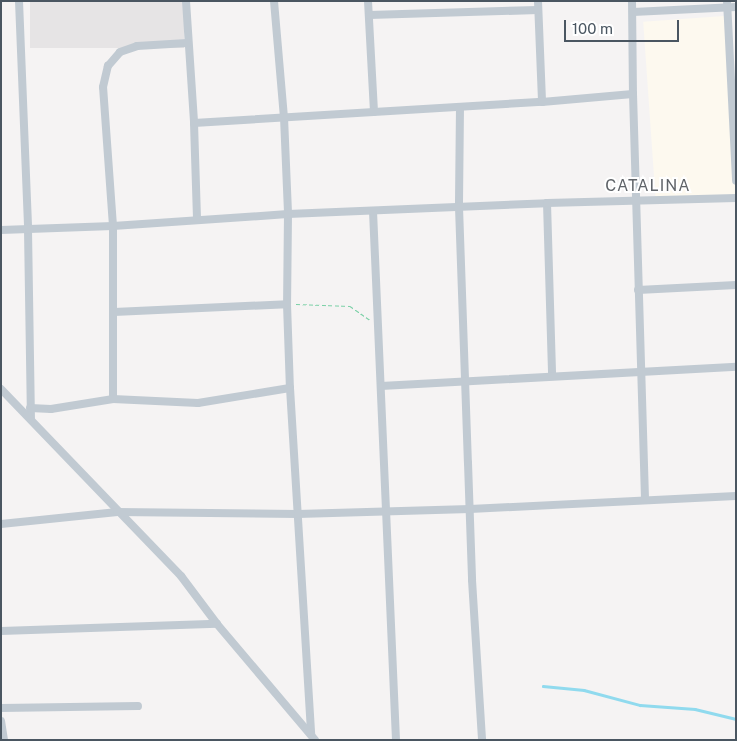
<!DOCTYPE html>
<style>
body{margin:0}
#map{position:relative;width:737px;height:741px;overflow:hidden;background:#f5f3f3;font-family:"Public Sans",sans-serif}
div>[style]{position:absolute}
.commercial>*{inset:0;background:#fdf9ef;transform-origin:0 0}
.education>*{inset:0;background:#e6e4e5;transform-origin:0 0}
.stream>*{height:2.5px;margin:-1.25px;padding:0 1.25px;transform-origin:1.25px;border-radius:1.25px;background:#90daee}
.path>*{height:1px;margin-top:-0.5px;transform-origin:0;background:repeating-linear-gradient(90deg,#7ad0a6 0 4px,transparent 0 6.5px)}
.street>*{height:8px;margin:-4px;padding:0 4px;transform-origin:4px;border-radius:4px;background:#c1cad2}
span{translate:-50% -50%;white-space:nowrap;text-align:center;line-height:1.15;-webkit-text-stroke:4px #fff;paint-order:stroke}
.quarter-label{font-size:16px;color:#5f6368;letter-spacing:1px}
.frame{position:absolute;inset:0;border:2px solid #4a5661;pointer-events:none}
.scale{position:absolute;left:564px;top:20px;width:115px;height:22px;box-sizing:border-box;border:2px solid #4a5661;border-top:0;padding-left:6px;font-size:15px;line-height:18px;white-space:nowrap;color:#4a5661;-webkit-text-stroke:4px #fff;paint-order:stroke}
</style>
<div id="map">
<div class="commercial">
<i style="left:724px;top:16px;width:179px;height:81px;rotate:86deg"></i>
</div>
<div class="education">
<i style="left:30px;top:1px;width:154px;height:47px"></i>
</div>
<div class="stream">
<i style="left:543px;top:686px;width:41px;rotate:5.6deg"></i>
<i style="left:584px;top:690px;width:58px;rotate:15deg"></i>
<i style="left:640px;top:705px;width:55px;rotate:4.2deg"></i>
<i style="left:695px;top:709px;width:42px;rotate:13.7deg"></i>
</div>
<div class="path">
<i style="left:296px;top:304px;width:54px;rotate:2.1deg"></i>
<i style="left:350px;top:306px;width:24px;rotate:35deg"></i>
</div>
<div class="street">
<i style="left:19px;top:1px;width:229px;rotate:87.7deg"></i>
<i style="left:28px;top:230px;width:188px;rotate:89.1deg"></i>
<i style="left:186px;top:1px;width:122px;rotate:86.2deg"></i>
<i style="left:194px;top:123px;width:97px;rotate:88.2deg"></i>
<i style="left:274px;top:1px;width:116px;rotate:85.1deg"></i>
<i style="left:284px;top:117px;width:97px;rotate:87.6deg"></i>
<i style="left:288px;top:214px;width:90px;rotate:90.6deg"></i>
<i style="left:287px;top:304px;width:84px;rotate:88deg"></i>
<i style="left:290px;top:388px;width:347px;rotate:86.5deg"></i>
<i style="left:368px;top:1px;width:111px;rotate:86.9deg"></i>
<i style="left:538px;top:1px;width:101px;rotate:87.7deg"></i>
<i style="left:632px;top:1px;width:93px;rotate:89.4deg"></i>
<i style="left:633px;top:94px;width:406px;rotate:88.3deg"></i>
<i style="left:727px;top:1px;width:180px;rotate:87.1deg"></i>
<i style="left:633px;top:12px;width:103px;rotate:-2.8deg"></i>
<i style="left:369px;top:15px;width:169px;rotate:-1.7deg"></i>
<i style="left:460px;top:107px;width:100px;rotate:90.6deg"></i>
<i style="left:459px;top:207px;width:256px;rotate:88deg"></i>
<i style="left:468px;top:463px;width:117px;rotate:88deg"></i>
<i style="left:472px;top:580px;width:160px;rotate:86.4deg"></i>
<i style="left:194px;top:123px;width:349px;rotate:-3.5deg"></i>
<i style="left:542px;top:102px;width:91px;rotate:-5deg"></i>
<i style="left:547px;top:203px;width:172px;rotate:88.3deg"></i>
<i style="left:373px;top:211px;width:529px;rotate:87.51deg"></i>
<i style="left:1px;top:230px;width:112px;rotate:-2deg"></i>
<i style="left:113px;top:226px;width:175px;rotate:-3.9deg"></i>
<i style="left:288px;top:214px;width:259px;rotate:-2.4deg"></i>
<i style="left:547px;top:203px;width:189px;rotate:-1.5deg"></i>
<i style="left:638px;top:290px;width:98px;rotate:-2.9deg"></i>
<i style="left:114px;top:312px;width:173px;rotate:-2.6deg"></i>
<i style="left:381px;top:386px;width:356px;rotate:-3.1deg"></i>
<i style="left:1px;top:389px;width:260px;rotate:46.1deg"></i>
<i style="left:181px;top:576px;width:60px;rotate:53.1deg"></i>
<i style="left:217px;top:624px;width:152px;rotate:49.8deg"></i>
<i style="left:113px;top:399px;width:173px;rotate:-90deg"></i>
<i style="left:113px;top:226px;width:139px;rotate:-94.1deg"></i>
<i style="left:103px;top:87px;width:22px;rotate:-77deg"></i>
<i style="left:108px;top:66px;width:18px;rotate:-49deg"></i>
<i style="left:120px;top:52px;width:18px;rotate:-19deg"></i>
<i style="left:137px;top:46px;width:50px;rotate:-3.4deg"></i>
<i style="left:30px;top:408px;width:21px;rotate:3deg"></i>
<i style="left:51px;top:409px;width:63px;rotate:-9.2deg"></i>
<i style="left:113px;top:399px;width:85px;rotate:2.7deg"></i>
<i style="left:198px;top:403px;width:93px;rotate:-9.3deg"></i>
<i style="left:1px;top:524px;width:117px;rotate:-5.9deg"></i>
<i style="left:117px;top:512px;width:181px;rotate:0.6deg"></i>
<i style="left:298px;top:514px;width:172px;rotate:-1.7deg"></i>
<i style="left:470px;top:509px;width:266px;rotate:-2.8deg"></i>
<i style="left:1px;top:631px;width:216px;rotate:-1.9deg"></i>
<i style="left:1px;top:708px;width:137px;rotate:-0.8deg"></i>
<i style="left:1px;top:721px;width:19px;rotate:81deg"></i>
</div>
<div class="quarter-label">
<span style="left:648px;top:186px">CATALINA</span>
</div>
<div class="frame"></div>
<div class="scale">100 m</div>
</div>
